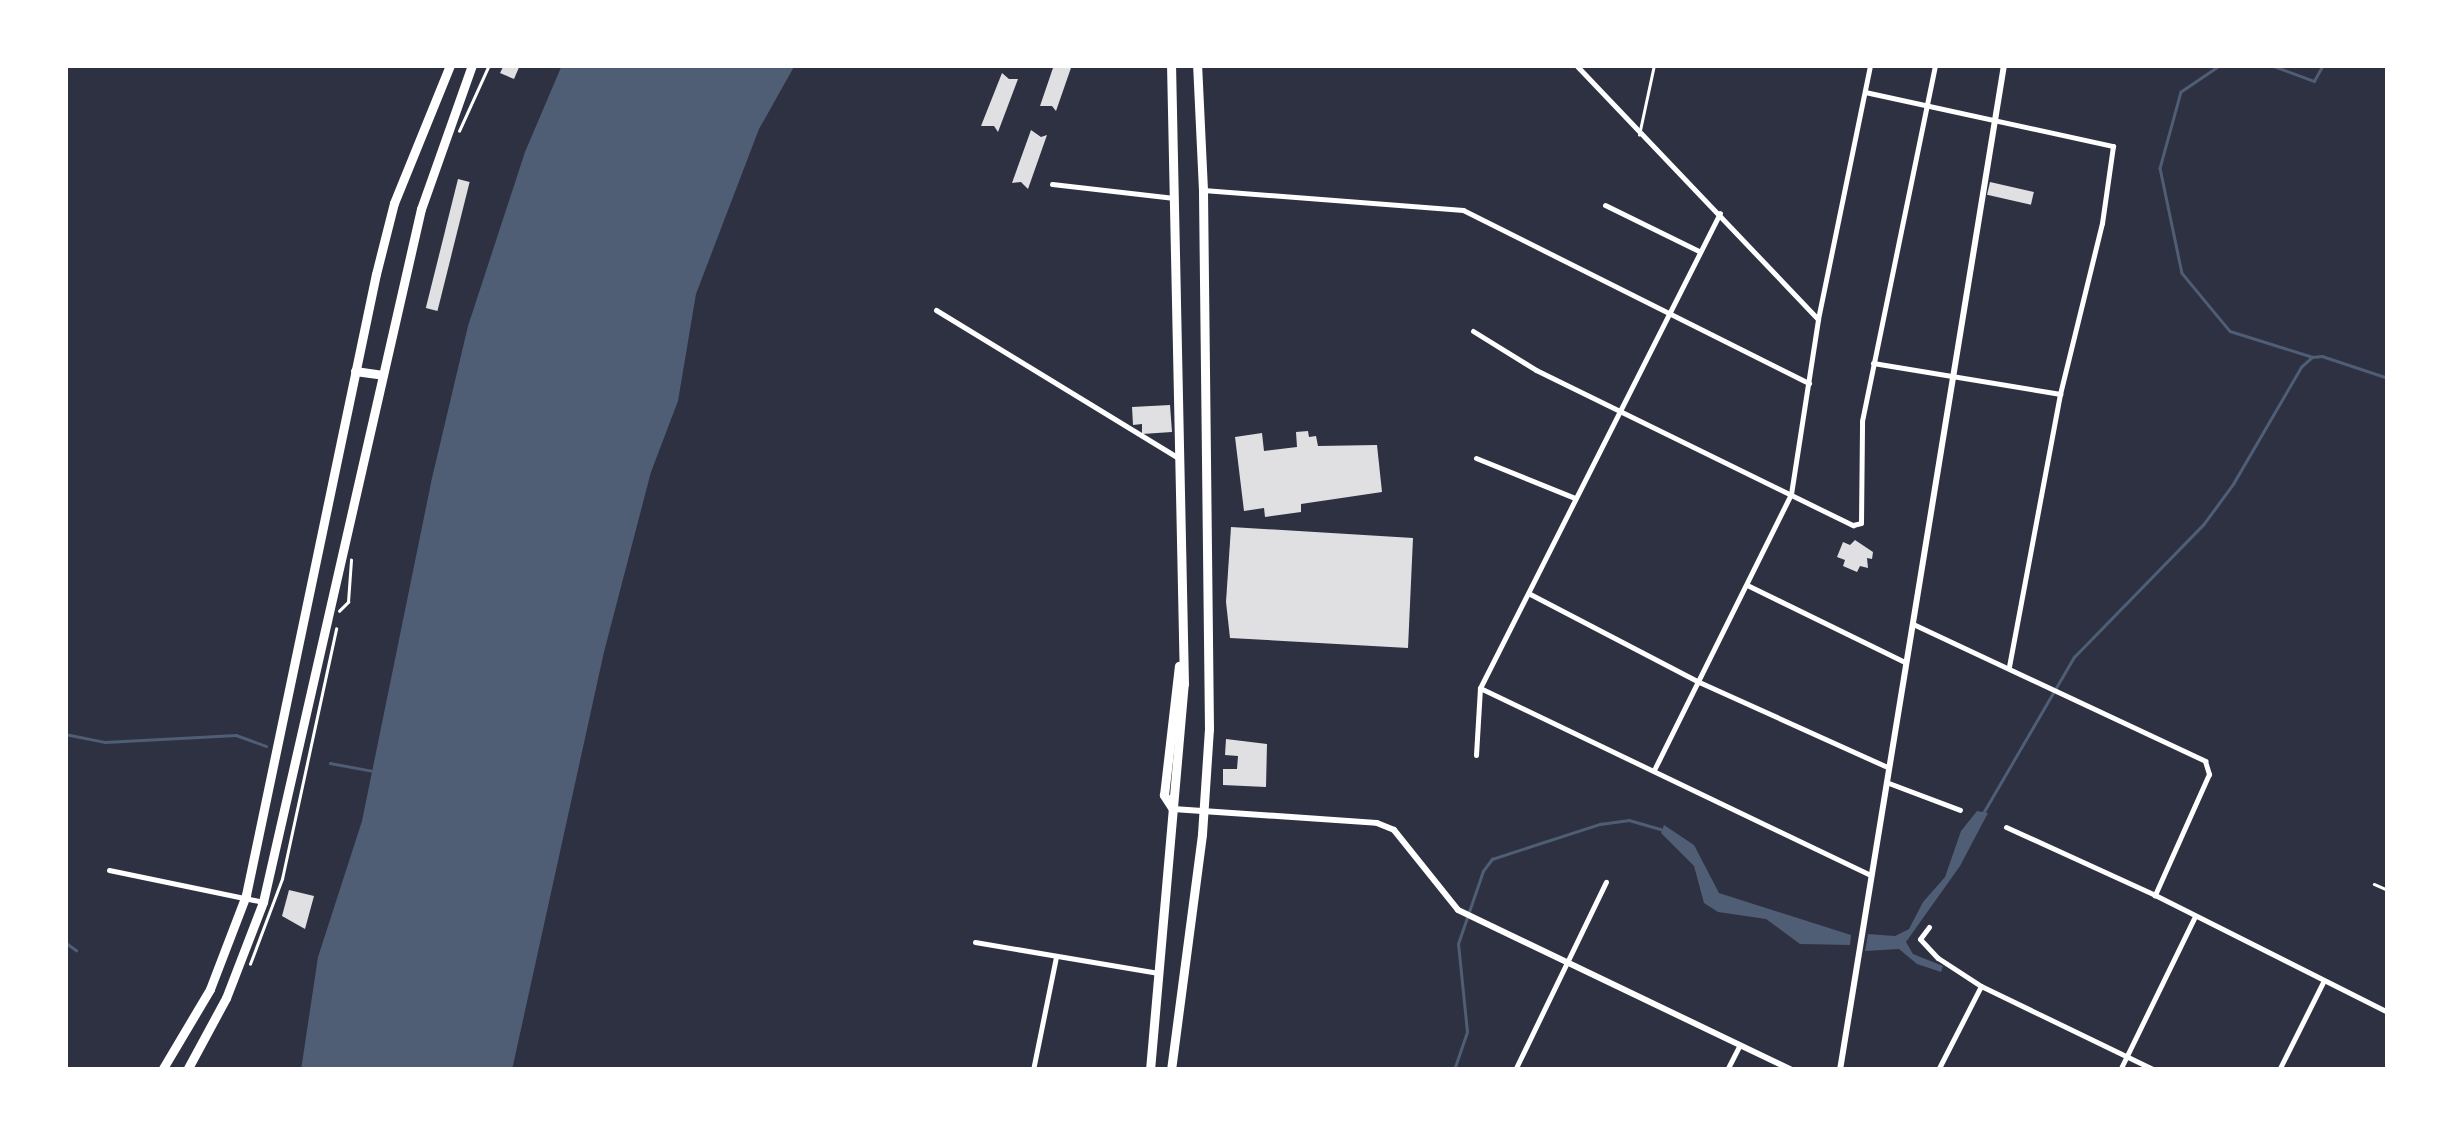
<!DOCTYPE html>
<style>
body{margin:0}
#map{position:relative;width:2453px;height:1135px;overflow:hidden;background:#2d3142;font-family:Helvetica,sans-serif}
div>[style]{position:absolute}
.water>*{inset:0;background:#4f5d75}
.stream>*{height:2.5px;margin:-1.25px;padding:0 1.25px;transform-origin:1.25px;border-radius:1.25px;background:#4f5d75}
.building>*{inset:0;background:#e0e0e3;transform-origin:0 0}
.path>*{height:2.5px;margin:-1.25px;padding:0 1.25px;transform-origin:1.25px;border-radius:1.25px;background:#fff}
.service>*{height:2.5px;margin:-1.25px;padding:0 1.25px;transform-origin:1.25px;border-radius:1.25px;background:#fff}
.minor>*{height:5px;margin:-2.5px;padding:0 2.5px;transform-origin:2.5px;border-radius:2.5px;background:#fff}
.tertiary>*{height:6px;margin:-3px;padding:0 3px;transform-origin:3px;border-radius:3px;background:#fff}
.primary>*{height:9px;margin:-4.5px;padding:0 4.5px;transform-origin:4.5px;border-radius:4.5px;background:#fff}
span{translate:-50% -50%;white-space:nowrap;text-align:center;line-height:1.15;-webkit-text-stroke:8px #fff;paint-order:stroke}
.frame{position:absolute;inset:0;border:68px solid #fff;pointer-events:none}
</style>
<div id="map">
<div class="water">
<i style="clip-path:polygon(562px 65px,795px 65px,759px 129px,696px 294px,678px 401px,651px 472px,604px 652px,512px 1070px,301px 1070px,318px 957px,362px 821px,432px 478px,468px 326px,525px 152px)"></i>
<i style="clip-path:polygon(1977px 811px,1988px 813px,1960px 866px,1906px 942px,1913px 954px,1943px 966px,1941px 972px,1917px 964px,1899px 949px,1865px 951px,1868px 934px,1895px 936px,1909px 929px,1923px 902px,1945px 877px,1961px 831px)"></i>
<i style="clip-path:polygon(1664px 825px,1694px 845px,1719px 893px,1851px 935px,1850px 945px,1800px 944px,1766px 919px,1718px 912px,1704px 903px,1694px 866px,1661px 833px)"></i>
</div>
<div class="stream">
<i style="left:2221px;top:65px;width:48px;rotate:146deg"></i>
<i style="left:2181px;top:92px;width:79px;rotate:105.4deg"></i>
<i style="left:2160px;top:168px;width:107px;rotate:78.2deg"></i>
<i style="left:2182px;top:273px;width:75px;rotate:50.4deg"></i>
<i style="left:2230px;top:331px;width:84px;rotate:17.4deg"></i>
<i style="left:2271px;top:65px;width:46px;rotate:20.4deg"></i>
<i style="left:2314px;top:81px;width:18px;rotate:-61deg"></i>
<i style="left:65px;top:734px;width:41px;rotate:11.3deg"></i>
<i style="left:105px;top:742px;width:131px;rotate:-3.1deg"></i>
<i style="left:236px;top:735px;width:32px;rotate:20deg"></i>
<i style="left:330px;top:763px;width:44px;rotate:10.5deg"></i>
<i style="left:1982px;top:815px;width:183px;rotate:-59.8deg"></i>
<i style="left:2074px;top:657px;width:185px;rotate:-45.7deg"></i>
<i style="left:2203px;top:525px;width:51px;rotate:-53.8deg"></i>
<i style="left:2233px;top:484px;width:135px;rotate:-59.8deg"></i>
<i style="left:2301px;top:367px;width:15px;rotate:-42deg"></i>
<i style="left:2312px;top:357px;width:10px;rotate:-6deg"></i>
<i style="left:2322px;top:356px;width:70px;rotate:18.4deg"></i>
<i style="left:65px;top:942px;width:14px;rotate:36deg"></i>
<i style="left:1454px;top:1070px;width:40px;rotate:-71.1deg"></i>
<i style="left:1467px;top:1032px;width:88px;rotate:-95.8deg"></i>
<i style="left:1458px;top:944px;width:77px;rotate:-71.1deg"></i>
<i style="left:1483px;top:871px;width:15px;rotate:-53deg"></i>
<i style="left:1492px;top:859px;width:114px;rotate:-18deg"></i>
<i style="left:1600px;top:824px;width:29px;rotate:-8deg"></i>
<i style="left:1629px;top:820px;width:33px;rotate:16deg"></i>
</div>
<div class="building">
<i style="clip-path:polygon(504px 65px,520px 65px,514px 79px,500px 73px)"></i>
<i style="clip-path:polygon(1054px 65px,1072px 65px,1056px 111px,1052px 106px,1040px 106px)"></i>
<i style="clip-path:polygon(1002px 73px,1009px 79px,1018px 79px,998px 132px,994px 126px,981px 126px)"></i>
<i style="clip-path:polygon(1031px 130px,1041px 137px,1047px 135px,1028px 189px,1021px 182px,1012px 183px)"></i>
<i style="left:458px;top:179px;width:12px;height:133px;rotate:14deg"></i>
<i style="left:1990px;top:182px;width:45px;height:13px;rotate:13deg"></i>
<i style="clip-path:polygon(1170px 405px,1172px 432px,1142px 434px,1142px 424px,1133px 425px,1132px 407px)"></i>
<i style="clip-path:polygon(1308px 431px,1309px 437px,1316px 436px,1318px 446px,1377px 445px,1382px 492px,1301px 504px,1301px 512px,1265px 517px,1264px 508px,1244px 511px,1235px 437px,1262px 433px,1264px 451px,1297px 447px,1296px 432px)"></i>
<i style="clip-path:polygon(1231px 527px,1413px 538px,1408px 648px,1230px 638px,1226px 602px)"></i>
<i style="clip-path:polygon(1855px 540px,1873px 552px,1872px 559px,1867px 558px,1868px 568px,1860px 566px,1857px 572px,1843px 566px,1845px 560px,1837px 557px,1843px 542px,1850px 545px)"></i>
<i style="clip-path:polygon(1226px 739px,1267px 744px,1266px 787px,1223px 785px,1223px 769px,1237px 769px,1238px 756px,1225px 755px)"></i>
<i style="clip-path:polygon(289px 890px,314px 896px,305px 929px,282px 916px)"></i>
</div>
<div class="path">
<i style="left:459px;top:131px;width:72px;rotate:-65.6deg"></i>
<i style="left:339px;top:611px;width:13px;rotate:-45deg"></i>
<i style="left:348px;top:602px;width:42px;rotate:-85.9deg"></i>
<i style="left:250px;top:964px;width:91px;rotate:-69.4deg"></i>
<i style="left:282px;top:879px;width:256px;rotate:-77.8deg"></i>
</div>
<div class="service">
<i style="left:1639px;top:135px;width:72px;rotate:-77.9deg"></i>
<i style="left:2374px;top:884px;width:15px;rotate:23deg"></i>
</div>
<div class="minor">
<i style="left:1576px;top:65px;width:351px;rotate:46.4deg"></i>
<i style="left:1865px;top:92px;width:254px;rotate:12.3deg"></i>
<i style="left:2113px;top:146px;width:78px;rotate:98.1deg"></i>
<i style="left:2102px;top:223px;width:176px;rotate:103.8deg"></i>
<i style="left:2060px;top:394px;width:277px;rotate:100.6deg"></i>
<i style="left:1052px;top:184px;width:123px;rotate:6.5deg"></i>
<i style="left:1203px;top:190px;width:261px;rotate:4.4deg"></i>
<i style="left:1463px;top:210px;width:387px;rotate:26.6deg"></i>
<i style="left:1605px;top:205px;width:105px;rotate:26.1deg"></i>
<i style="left:936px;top:310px;width:286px;rotate:31.4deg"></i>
<i style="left:1473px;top:331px;width:74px;rotate:31.8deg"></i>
<i style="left:1536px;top:370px;width:353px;rotate:26.1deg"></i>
<i style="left:1853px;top:525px;width:8px;rotate:-14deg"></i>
<i style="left:1861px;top:523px;width:102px;rotate:-89.4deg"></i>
<i style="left:1862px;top:421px;width:363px;rotate:-78.4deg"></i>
<i style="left:1873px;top:363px;width:190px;rotate:9.4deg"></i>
<i style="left:1476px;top:458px;width:107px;rotate:22deg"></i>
<i style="left:1747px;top:585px;width:176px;rotate:26deg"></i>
<i style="left:1530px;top:594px;width:191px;rotate:27.5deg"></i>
<i style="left:1699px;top:682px;width:206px;rotate:24.3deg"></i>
<i style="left:1913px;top:624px;width:323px;rotate:25.1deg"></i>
<i style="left:2205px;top:761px;width:14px;rotate:73deg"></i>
<i style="left:2209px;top:774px;width:133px;rotate:114.1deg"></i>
<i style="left:2155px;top:895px;width:261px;rotate:26.7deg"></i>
<i style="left:1480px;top:688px;width:433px;rotate:25.6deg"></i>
<i style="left:1476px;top:755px;width:67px;rotate:-86.6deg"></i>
<i style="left:1480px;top:688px;width:532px;rotate:-63.19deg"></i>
<i style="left:1654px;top:770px;width:308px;rotate:-63.6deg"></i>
<i style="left:1791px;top:494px;width:177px;rotate:-81.2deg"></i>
<i style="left:1818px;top:319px;width:259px;rotate:-78.4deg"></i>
<i style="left:1886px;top:782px;width:79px;rotate:20.7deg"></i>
<i style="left:2006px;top:827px;width:164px;rotate:24.5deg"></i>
<i style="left:109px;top:870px;width:157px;rotate:11.7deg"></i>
<i style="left:1929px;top:927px;width:15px;rotate:127deg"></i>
<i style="left:1920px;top:939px;width:26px;rotate:47deg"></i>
<i style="left:1938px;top:958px;width:51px;rotate:33.1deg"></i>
<i style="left:1981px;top:986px;width:193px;rotate:25.8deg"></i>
<i style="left:975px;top:942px;width:186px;rotate:9.6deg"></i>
<i style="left:1033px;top:1070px;width:115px;rotate:-78.5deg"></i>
<i style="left:1515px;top:1070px;width:209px;rotate:-64.2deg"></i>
<i style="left:1727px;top:1070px;width:27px;rotate:-63deg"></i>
<i style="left:1938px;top:1070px;width:94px;rotate:-62.9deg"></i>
<i style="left:2120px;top:1070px;width:169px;rotate:-64deg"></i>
<i style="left:2279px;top:1070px;width:98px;rotate:-63.4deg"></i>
</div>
<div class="tertiary">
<i style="left:1173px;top:809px;width:204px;rotate:3.9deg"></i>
<i style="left:1377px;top:823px;width:18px;rotate:22deg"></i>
<i style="left:1394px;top:830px;width:102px;rotate:51.3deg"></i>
<i style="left:1458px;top:910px;width:370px;rotate:25.6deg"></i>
<i style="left:1840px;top:1070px;width:1018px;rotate:-80.73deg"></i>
</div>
<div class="primary">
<i style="left:355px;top:371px;width:28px;rotate:8deg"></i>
<i style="left:1173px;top:809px;width:17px;rotate:-123deg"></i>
<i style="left:1164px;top:795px;width:130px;rotate:-83.4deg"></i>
<i style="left:162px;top:1070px;width:94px;rotate:-59.3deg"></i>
<i style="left:210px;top:989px;width:101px;rotate:-69deg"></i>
<i style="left:246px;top:895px;width:634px;rotate:-78.18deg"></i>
<i style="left:376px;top:274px;width:73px;rotate:-75.8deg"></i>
<i style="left:394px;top:203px;width:149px;rotate:-67.9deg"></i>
<i style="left:187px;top:1070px;width:82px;rotate:-61.6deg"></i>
<i style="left:226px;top:998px;width:103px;rotate:-68.9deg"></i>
<i style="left:263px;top:902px;width:711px;rotate:-77.16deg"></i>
<i style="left:421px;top:209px;width:153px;rotate:-70.5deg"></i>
<i style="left:1150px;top:1070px;width:387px;rotate:-85deg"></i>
<i style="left:1184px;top:684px;width:619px;rotate:-91.2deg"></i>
<i style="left:1171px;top:1070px;width:238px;rotate:-82.5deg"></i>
<i style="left:1202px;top:834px;width:105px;rotate:-86.2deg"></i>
<i style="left:1209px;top:729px;width:539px;rotate:-90.64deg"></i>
<i style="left:1203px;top:190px;width:125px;rotate:-92.7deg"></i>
</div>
<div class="frame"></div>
</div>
